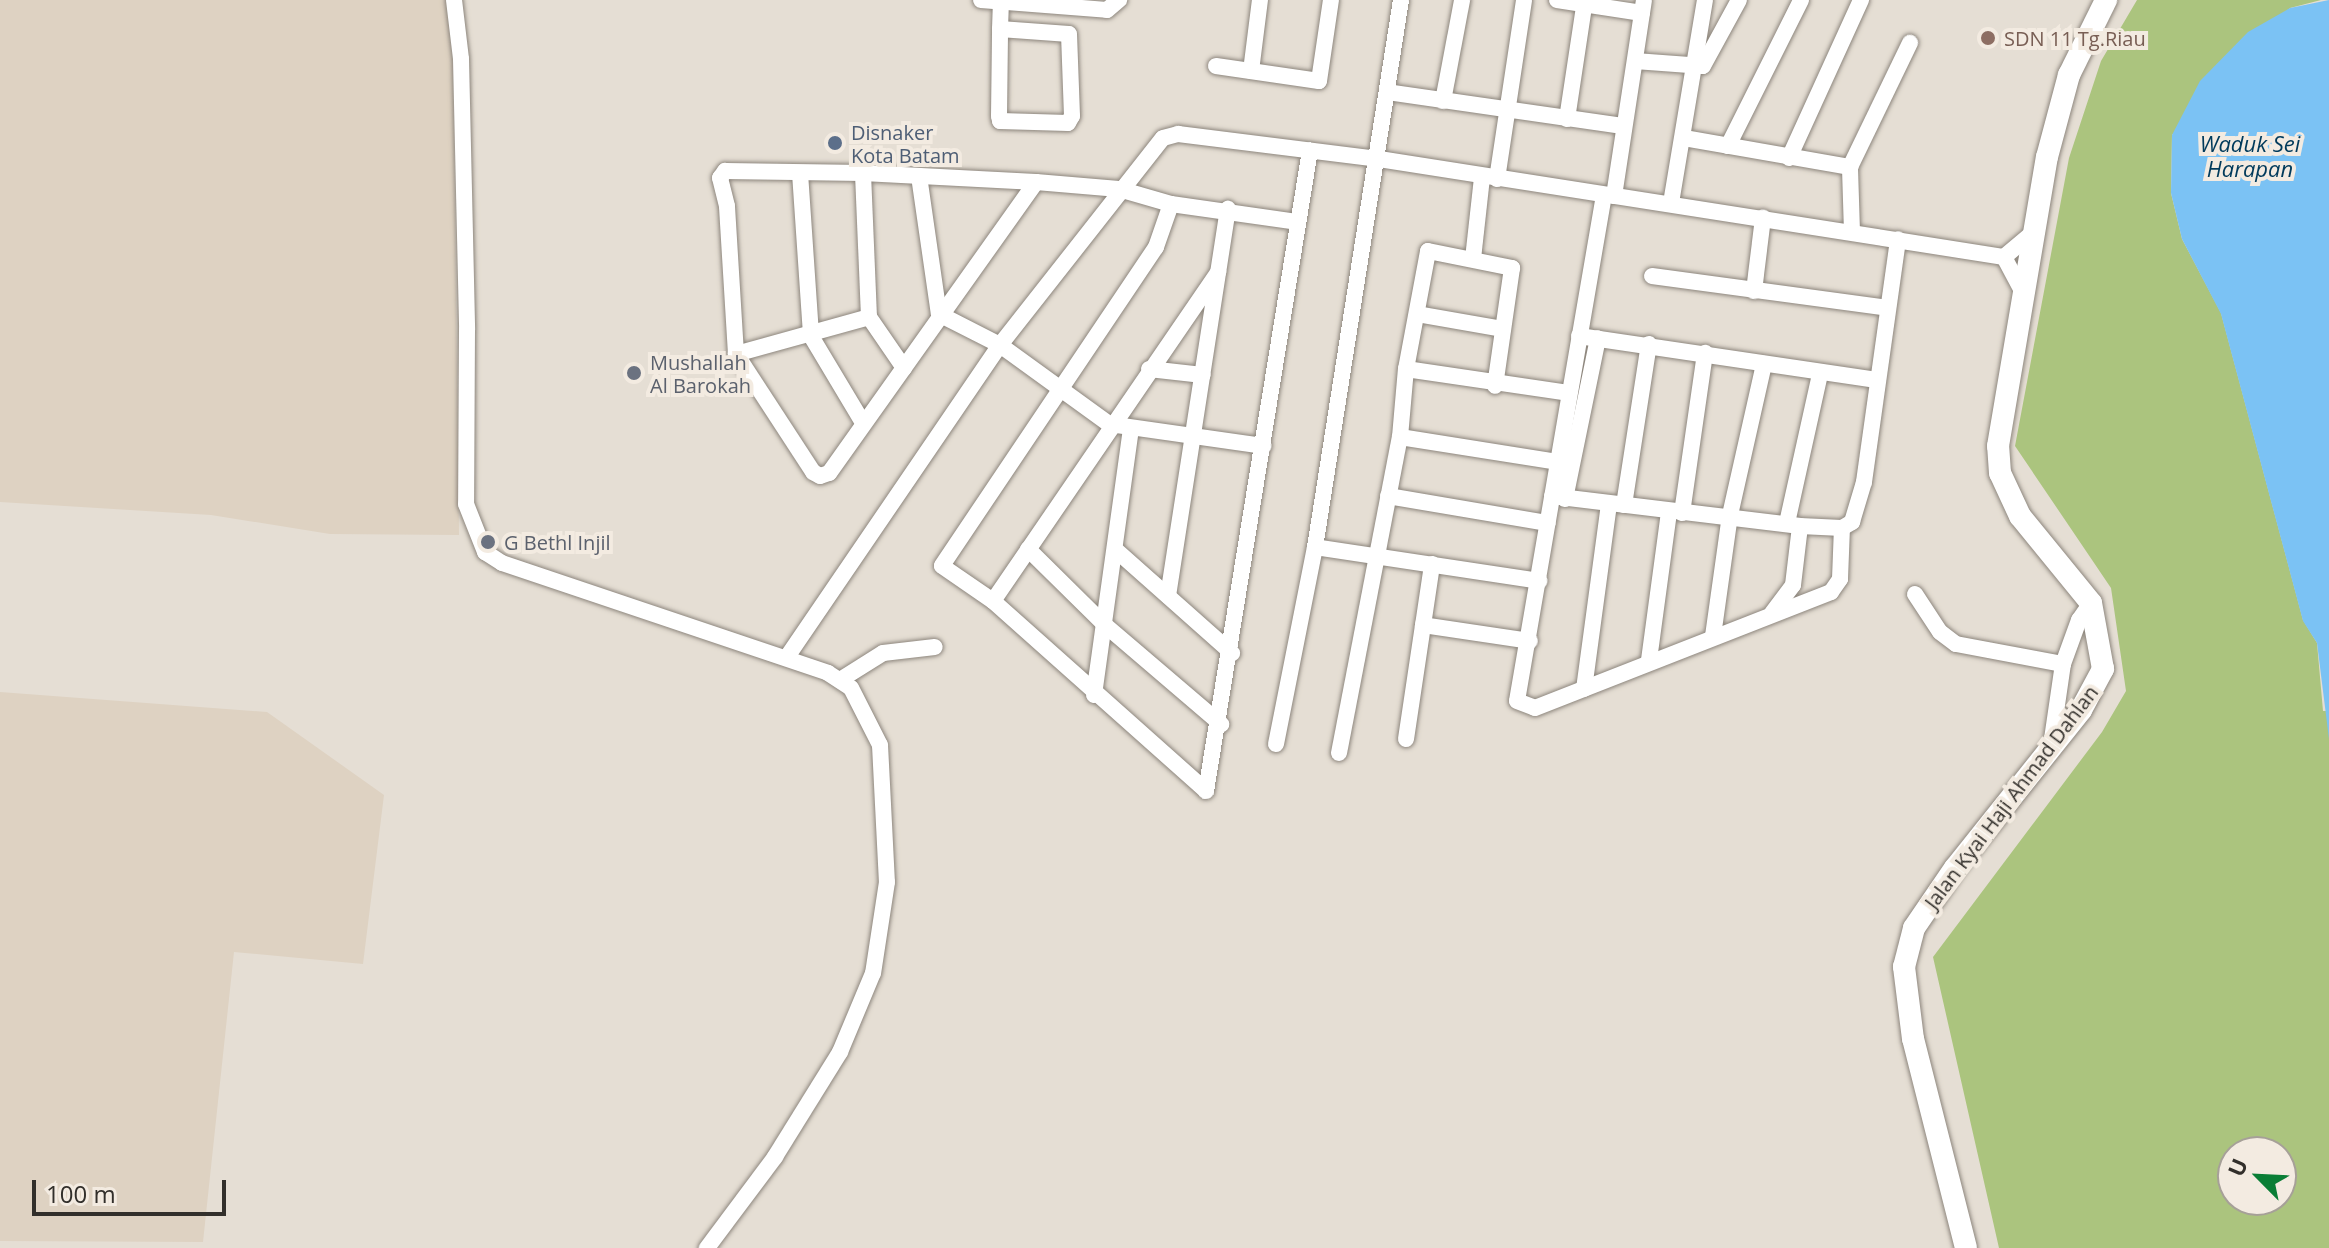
<!DOCTYPE html>
<style>
body{margin:0}
#map{position:relative;width:2329px;height:1248px;overflow:hidden;background:#e5ded4;font-family:"Open Sans",sans-serif}
div>[style]{position:absolute}
.built>*{inset:0;background:#ded2c2}
.green>*{inset:0;background:#abc47e}
.water>*{inset:0;background:#7bc2f4}
.roads{filter:drop-shadow(0 0 2px #8d867d) drop-shadow(0 0 2px #8d867d)}
.street>*{height:16px;margin:-8px;padding:0 8px;transform-origin:8px;border-radius:8px;background:#fff}
.secondary>*{height:22px;margin:-11px;padding:0 11px;transform-origin:11px;border-radius:11px;background:#fff}
.dots>*{width:22px;height:22px;translate:-50% -50%;box-sizing:border-box;border:4px solid #f3ebe1;border-radius:50%}
span{translate:-50% -50%;white-space:nowrap;text-align:center;line-height:1.15;-webkit-text-stroke:8px #f3ebe1;paint-order:stroke}
.education-label{font-size:20px;color:#785e54}
.left{translate:0 -50%;text-align:left}
.service-label{font-size:20px;color:#4e5e75}
.worship-label{font-size:20px;color:#5b616d}
.street-label{font-size:20px;color:#322f2b}
.water-label{font-size:22px;color:#003a5b;font-style:italic}
.north{position:absolute;left:2217px;top:1136px;width:80px;height:80px;box-sizing:border-box;background:#f3ebe1;border:2px solid #a6a098;border-radius:50%;rotate:294deg;font-size:22px;font-weight:700;line-height:32px;text-align:center;color:#322f2b}
.north::after{content:'';display:block;margin:auto;width:28px;height:36px;background:#0a7e36;clip-path:polygon(50% 0,100% 100%,50% 72%,0 100%)}
.scale{position:absolute;left:32px;top:1180px;width:194px;height:36px;box-sizing:border-box;border:4px solid #322f2b;border-top:0;padding-left:10px;font-size:24px;line-height:28px;white-space:nowrap;color:#322f2b;-webkit-text-stroke:6px #f3ebe1;paint-order:stroke}
</style>
<div id="map">
<div class="built">
<i style="clip-path:polygon(0 0,446px 0,453px 65px,459px 535px,330px 534px,211px 515px,0 502px)"></i>
<i style="clip-path:polygon(0 692px,267px 712px,384px 795px,363px 964px,234px 952px,203px 1242px,0 1241px)"></i>
</div>
<div class="green">
<i style="clip-path:polygon(evenodd,2137px 0,2321px 0,2290px 8px,2172px 135px,2171px 193px,2182px 239px,2221px 313px,2303px 620px,2317px 643px,2323px 711px,2329px 711px,2329px 1248px,1999px 1248px,1933px 957px,2102px 732px,2126px 691px,2111px 588px,2015px 446px,2069px 158px,2101px 61px,2137px 0,2233px 1152px,2281px 1152px,2281px 1200px,2233px 1200px,2233px 1152px)"></i>
</div>
<div class="water">
<i style="clip-path:polygon(2329px 0,2329px 739px,2317px 643px,2303px 621px,2221px 314px,2182px 239px,2171px 193px,2172px 135px,2200px 81px,2248px 32px,2290px 8px)"></i>
</div>
<div class="roads">
<div class="street">
<i style="left:454px;top:0;width:59px;rotate:83.2deg"></i>
<i style="left:461px;top:59px;width:271px;rotate:88.7deg"></i>
<i style="left:467px;top:330px;width:174px;rotate:90.3deg"></i>
<i style="left:466px;top:504px;width:52px;rotate:68.4deg"></i>
<i style="left:485px;top:552px;width:20px;rotate:33deg"></i>
<i style="left:502px;top:563px;width:344px;rotate:18.6deg"></i>
<i style="left:828px;top:673px;width:27px;rotate:33deg"></i>
<i style="left:851px;top:688px;width:64px;rotate:63deg"></i>
<i style="left:880px;top:745px;width:137px;rotate:87.1deg"></i>
<i style="left:887px;top:882px;width:92px;rotate:98.7deg"></i>
<i style="left:873px;top:973px;width:86px;rotate:112.7deg"></i>
<i style="left:840px;top:1052px;width:123px;rotate:121.8deg"></i>
<i style="left:775px;top:1157px;width:114px;rotate:126.8deg"></i>
<i style="left:981px;top:0;width:126px;rotate:4.5deg"></i>
<i style="left:1107px;top:10px;width:16px;rotate:-40deg"></i>
<i style="left:1401px;top:0;width:554px;rotate:98.93deg"></i>
<i style="left:1315px;top:547px;width:227px;rotate:8.6deg"></i>
<i style="left:1557px;top:0;width:86px;rotate:8.7deg"></i>
<i style="left:1000px;top:29px;width:69px;rotate:4.1deg"></i>
<i style="left:1069px;top:34px;width:82px;rotate:87.9deg"></i>
<i style="left:1072px;top:116px;width:8px;rotate:120deg"></i>
<i style="left:1068px;top:123px;width:68px;rotate:-178.3deg"></i>
<i style="left:1000px;top:121px;width:5px;rotate:-101deg"></i>
<i style="left:999px;top:116px;width:87px;rotate:-89.3deg"></i>
<i style="left:1000px;top:29px;width:28px;rotate:-88deg"></i>
<i style="left:1635px;top:61px;width:68px;rotate:4.2deg"></i>
<i style="left:1703px;top:66px;width:75px;rotate:-61.4deg"></i>
<i style="left:1216px;top:66px;width:104px;rotate:8.3deg"></i>
<i style="left:1319px;top:81px;width:82px;rotate:-81.6deg"></i>
<i style="left:1251px;top:71px;width:72px;rotate:-82.8deg"></i>
<i style="left:1387px;top:92px;width:239px;rotate:8.2deg"></i>
<i style="left:1443px;top:101px;width:103px;rotate:-79.3deg"></i>
<i style="left:1567px;top:119px;width:120px;rotate:-81.4deg"></i>
<i style="left:1684px;top:138px;width:169px;rotate:9.9deg"></i>
<i style="left:1728px;top:146px;width:163px;rotate:-63.4deg"></i>
<i style="left:1789px;top:158px;width:174px;rotate:-65.5deg"></i>
<i style="left:800px;top:173px;width:163px;rotate:86.1deg"></i>
<i style="left:811px;top:336px;width:101px;rotate:59.1deg"></i>
<i style="left:919px;top:176px;width:139px;rotate:81.8deg"></i>
<i style="left:939px;top:314px;width:68px;rotate:26.9deg"></i>
<i style="left:1000px;top:345px;width:135px;rotate:35.9deg"></i>
<i style="left:1109px;top:424px;width:156px;rotate:8.1deg"></i>
<i style="left:1497px;top:179px;width:181px;rotate:-81.4deg"></i>
<i style="left:1036px;top:182px;width:357px;rotate:125.4deg"></i>
<i style="left:829px;top:473px;width:9px;rotate:162deg"></i>
<i style="left:820px;top:476px;width:8px;rotate:-150deg"></i>
<i style="left:813px;top:472px;width:141px;rotate:-123.1deg"></i>
<i style="left:736px;top:354px;width:148px;rotate:-93.5deg"></i>
<i style="left:727px;top:206px;width:29px;rotate:-104deg"></i>
<i style="left:720px;top:178px;width:9px;rotate:-54deg"></i>
<i style="left:725px;top:171px;width:138px;rotate:0.8deg"></i>
<i style="left:863px;top:173px;width:173px;rotate:3deg"></i>
<i style="left:1036px;top:182px;width:83px;rotate:4.8deg"></i>
<i style="left:1119px;top:189px;width:54px;rotate:16.1deg"></i>
<i style="left:1171px;top:204px;width:127px;rotate:8.1deg"></i>
<i style="left:1604px;top:195px;width:513px;rotate:99.76deg"></i>
<i style="left:1517px;top:701px;width:19px;rotate:21deg"></i>
<i style="left:1535px;top:708px;width:318px;rotate:-21.4deg"></i>
<i style="left:1831px;top:592px;width:16px;rotate:-55deg"></i>
<i style="left:1840px;top:579px;width:51px;rotate:-87.8deg"></i>
<i style="left:1614px;top:196px;width:198px;rotate:-81.3deg"></i>
<i style="left:1671px;top:203px;width:206px;rotate:-80.5deg"></i>
<i style="left:1171px;top:204px;width:46px;rotate:109.2deg"></i>
<i style="left:1156px;top:247px;width:384px;rotate:123.9deg"></i>
<i style="left:942px;top:566px;width:62px;rotate:34.5deg"></i>
<i style="left:993px;top:601px;width:285px;rotate:41.7deg"></i>
<i style="left:1206px;top:791px;width:649px;rotate:-80.78deg"></i>
<i style="left:1852px;top:232px;width:65px;rotate:-91.8deg"></i>
<i style="left:1850px;top:167px;width:138px;rotate:-64.2deg"></i>
<i style="left:2004px;top:257px;width:36px;rotate:62deg"></i>
<i style="left:1473px;top:259px;width:82px;rotate:-83.7deg"></i>
<i style="left:1652px;top:276px;width:238px;rotate:7.7deg"></i>
<i style="left:1754px;top:291px;width:74px;rotate:-83deg"></i>
<i style="left:1417px;top:314px;width:87px;rotate:9.9deg"></i>
<i style="left:869px;top:317px;width:62px;rotate:55.5deg"></i>
<i style="left:1579px;top:336px;width:301px;rotate:8.4deg"></i>
<i style="left:736px;top:354px;width:138px;rotate:-15.5deg"></i>
<i style="left:869px;top:317px;width:144px;rotate:-92.4deg"></i>
<i style="left:1149px;top:369px;width:54px;rotate:6.3deg"></i>
<i style="left:1406px;top:369px;width:164px;rotate:8.4deg"></i>
<i style="left:1400px;top:437px;width:159px;rotate:9deg"></i>
<i style="left:1388px;top:496px;width:162px;rotate:9.6deg"></i>
<i style="left:1552px;top:496px;width:250px;rotate:6.9deg"></i>
<i style="left:1800px;top:526px;width:42px;rotate:2.7deg"></i>
<i style="left:1842px;top:528px;width:12px;rotate:-31deg"></i>
<i style="left:1852px;top:522px;width:42px;rotate:-73.3deg"></i>
<i style="left:1864px;top:482px;width:245px;rotate:-82deg"></i>
<i style="left:1565px;top:499px;width:164px;rotate:-78.4deg"></i>
<i style="left:1624px;top:505px;width:163px;rotate:-81.2deg"></i>
<i style="left:1682px;top:513px;width:162px;rotate:-81.8deg"></i>
<i style="left:1787px;top:523px;width:153px;rotate:-77.5deg"></i>
<i style="left:1028px;top:549px;width:108px;rotate:44.6deg"></i>
<i style="left:1105px;top:625px;width:153px;rotate:40.5deg"></i>
<i style="left:1117px;top:551px;width:154px;rotate:41.6deg"></i>
<i style="left:1915px;top:594px;width:45px;rotate:56.7deg"></i>
<i style="left:1940px;top:632px;width:20px;rotate:37deg"></i>
<i style="left:1956px;top:644px;width:109px;rotate:10.6deg"></i>
<i style="left:1168px;top:596px;width:392px;rotate:-81.2deg"></i>
<i style="left:993px;top:601px;width:399px;rotate:-55.6deg"></i>
<i style="left:1772px;top:613px;width:35px;rotate:-53deg"></i>
<i style="left:1793px;top:585px;width:59px;rotate:-83.2deg"></i>
<i style="left:1423px;top:625px;width:108px;rotate:8.5deg"></i>
<i style="left:1713px;top:636px;width:122px;rotate:-82deg"></i>
<i style="left:1730px;top:515px;width:155px;rotate:-77.3deg"></i>
<i style="left:787px;top:657px;width:378px;rotate:-55.7deg"></i>
<i style="left:1000px;top:345px;width:263px;rotate:-51.8deg"></i>
<i style="left:1163px;top:138px;width:16px;rotate:-15deg"></i>
<i style="left:1178px;top:134px;width:203px;rotate:7.1deg"></i>
<i style="left:1379px;top:159px;width:633px;rotate:8.91deg"></i>
<i style="left:2004px;top:257px;width:35px;rotate:-40deg"></i>
<i style="left:1649px;top:660px;width:149px;rotate:-82.3deg"></i>
<i style="left:840px;top:680px;width:51px;rotate:-32.1deg"></i>
<i style="left:883px;top:653px;width:52px;rotate:-6.6deg"></i>
<i style="left:1584px;top:689px;width:186px;rotate:-82.3deg"></i>
<i style="left:1094px;top:695px;width:268px;rotate:-82.1deg"></i>
<i style="left:1406px;top:739px;width:177px;rotate:-81.5deg"></i>
<i style="left:1276px;top:744px;width:201px;rotate:-78.8deg"></i>
<i style="left:2051px;top:746px;width:83px;rotate:-81.7deg"></i>
<i style="left:2063px;top:664px;width:47px;rotate:-70deg"></i>
<i style="left:2079px;top:620px;width:21px;rotate:-55deg"></i>
<i style="left:1339px;top:753px;width:322px;rotate:-79.1deg"></i>
<i style="left:1400px;top:437px;width:68px;rotate:-85deg"></i>
<i style="left:1406px;top:369px;width:120px;rotate:-79.4deg"></i>
<i style="left:1428px;top:251px;width:86px;rotate:11.4deg"></i>
<i style="left:1512px;top:268px;width:119px;rotate:98.2deg"></i>
</div>
<div class="secondary">
<i style="left:1966px;top:1248px;width:216px;rotate:-104.2deg"></i>
<i style="left:1913px;top:1039px;width:73px;rotate:-97.1deg"></i>
<i style="left:1904px;top:967px;width:40px;rotate:-75.6deg"></i>
<i style="left:1914px;top:928px;width:73px;rotate:-55.7deg"></i>
<i style="left:1955px;top:868px;width:202px;rotate:-51.4deg"></i>
<i style="left:2081px;top:710px;width:47px;rotate:-61.8deg"></i>
<i style="left:2103px;top:669px;width:67px;rotate:-100.3deg"></i>
<i style="left:2091px;top:603px;width:112px;rotate:-129.2deg"></i>
<i style="left:2020px;top:516px;width:47px;rotate:-114.9deg"></i>
<i style="left:2000px;top:473px;width:27px;rotate:-94deg"></i>
<i style="left:1998px;top:446px;width:293px;rotate:-80.4deg"></i>
<i style="left:2047px;top:157px;width:85px;rotate:-75deg"></i>
<i style="left:2069px;top:75px;width:84px;rotate:-63.7deg"></i>
</div>
</div>
<div class="dots">
<i style="left:1988px;top:38px;background:#8d6e63"></i>
<i style="left:835px;top:143px;background:#5c6f8a"></i>
<i style="left:634px;top:373px;background:#6b7280"></i>
<i style="left:488px;top:542px;background:#6b7280"></i>
</div>
<div class="education-label">
<span class="left" style="left:2004px;top:38px">SDN 11 Tg.Riau</span>
</div>
<div class="service-label">
<span class="left" style="left:851px;top:144px">Disnaker<br>Kota Batam</span>
</div>
<div class="worship-label">
<span class="left" style="left:650px;top:374px">Mushallah<br>Al Barokah</span>
<span class="left" style="left:504px;top:542px">G Bethl Injil</span>
</div>
<div class="street-label">
<span style="left:2011px;top:797px;rotate:-53deg">Jalan Kyai Haji Ahmad Dahlan</span>
</div>
<div class="water-label">
<span style="left:2250px;top:156px">Waduk Sei<br>Harapan</span>
</div>
<div class="north">U</div>
<div class="scale">100 m</div>
</div>
